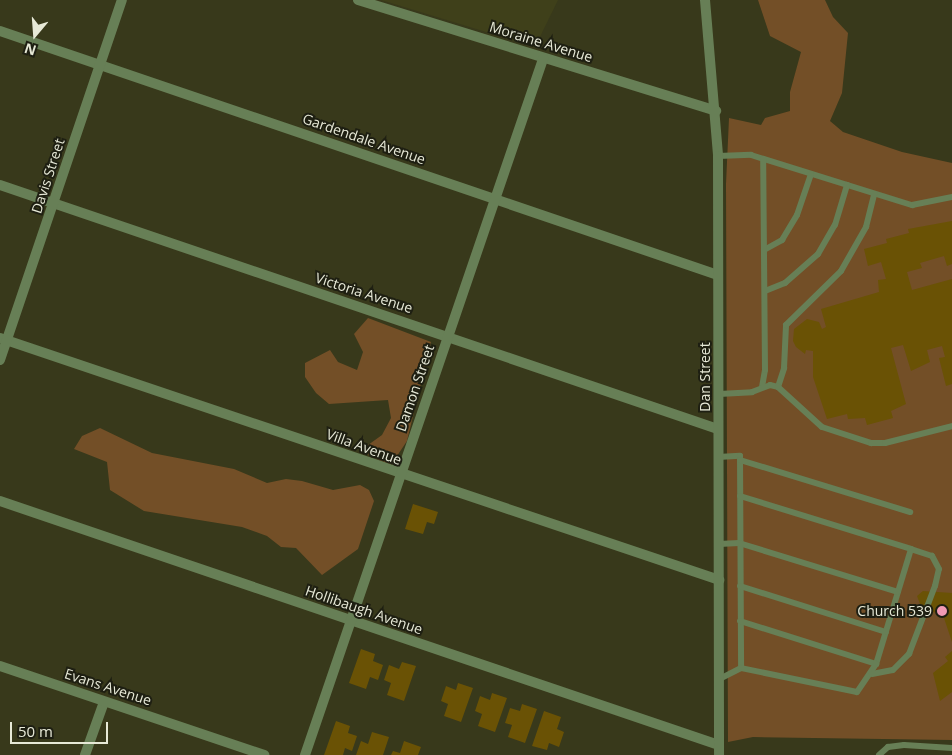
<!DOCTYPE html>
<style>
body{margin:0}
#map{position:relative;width:952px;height:755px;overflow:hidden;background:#38391b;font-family:"Open Sans",sans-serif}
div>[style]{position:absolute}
.built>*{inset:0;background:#3f401a}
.green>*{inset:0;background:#734f27}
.building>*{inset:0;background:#6a5205}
.service>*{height:6px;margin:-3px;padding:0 3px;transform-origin:3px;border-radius:3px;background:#677f56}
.minor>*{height:10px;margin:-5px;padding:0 5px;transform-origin:5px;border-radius:5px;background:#677f56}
.tertiary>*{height:10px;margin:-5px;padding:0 5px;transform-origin:5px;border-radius:5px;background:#677f56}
.dots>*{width:14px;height:14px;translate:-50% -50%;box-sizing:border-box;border:2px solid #1e1f12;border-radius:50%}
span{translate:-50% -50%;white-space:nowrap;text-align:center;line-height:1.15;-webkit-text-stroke:4px #1e1f12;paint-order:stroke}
.street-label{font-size:14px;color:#e7e9d7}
.poi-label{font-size:14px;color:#e7e9d7}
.right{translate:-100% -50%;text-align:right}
.north{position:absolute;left:10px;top:10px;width:50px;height:50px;-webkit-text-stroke:4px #1e1f12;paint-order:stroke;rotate:198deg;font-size:14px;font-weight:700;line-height:20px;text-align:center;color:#e7e9d7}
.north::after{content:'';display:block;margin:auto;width:18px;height:22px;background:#e7e9d7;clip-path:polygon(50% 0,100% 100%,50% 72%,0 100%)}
.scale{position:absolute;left:10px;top:722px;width:98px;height:22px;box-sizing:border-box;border:2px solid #e7e9d7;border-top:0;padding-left:6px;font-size:15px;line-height:18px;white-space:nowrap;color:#e7e9d7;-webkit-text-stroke:4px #1e1f12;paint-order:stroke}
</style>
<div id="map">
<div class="built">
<i style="clip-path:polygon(381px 0,558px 0,535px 47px)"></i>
</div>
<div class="green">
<i style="clip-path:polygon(758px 0,825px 0,833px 17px,848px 33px,842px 93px,830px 121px,843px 132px,902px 152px,952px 163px,952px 740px,753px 737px,728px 742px,726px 184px,729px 118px,761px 125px,765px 118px,790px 111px,790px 92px,801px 52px,770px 36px)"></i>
<i style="clip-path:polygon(368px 318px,431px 342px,407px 441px,391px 465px,368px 455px,368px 445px,382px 435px,391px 418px,388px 400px,329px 404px,316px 393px,305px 377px,305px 363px,330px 350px,338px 362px,357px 370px,363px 352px,354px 334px)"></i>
<i style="clip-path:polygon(100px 428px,152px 453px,234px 469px,267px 483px,286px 479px,302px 481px,333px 490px,360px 485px,369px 490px,374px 501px,358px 549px,322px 575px,296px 548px,281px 547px,267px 536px,242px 527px,144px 511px,110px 490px,107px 462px,74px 449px,82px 436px)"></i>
</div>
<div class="building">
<i style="clip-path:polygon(952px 221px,952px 264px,947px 266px,944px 256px,920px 263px,922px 268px,907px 272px,912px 290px,952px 279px,952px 384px,946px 386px,939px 358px,945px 357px,942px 346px,927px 350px,930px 362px,911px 371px,903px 345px,891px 348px,906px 404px,891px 411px,893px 418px,867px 425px,865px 418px,848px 419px,847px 414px,827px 419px,813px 377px,813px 351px,806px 350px,805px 354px,796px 347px,793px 341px,794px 329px,807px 319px,819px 322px,822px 329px,826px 327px,821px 309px,879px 292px,878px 280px,886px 279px,881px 262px,868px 266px,864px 249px,887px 243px,886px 239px,909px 233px,908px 229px)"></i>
<i style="clip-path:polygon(413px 504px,438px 512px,434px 524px,427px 522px,423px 534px,405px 529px)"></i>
<i style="clip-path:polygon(923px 591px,952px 593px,952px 642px,944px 618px,920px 604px,917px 596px)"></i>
<i style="clip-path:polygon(361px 649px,375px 654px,373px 661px,383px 665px,378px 680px,370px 677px,366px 689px,349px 683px)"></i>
<i style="clip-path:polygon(952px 651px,952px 692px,940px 701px,933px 673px,948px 661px,945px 657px)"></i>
<i style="clip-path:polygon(402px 662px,416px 666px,404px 701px,387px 695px,391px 683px,384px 680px,389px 665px,399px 669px)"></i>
<i style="clip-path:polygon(458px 683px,473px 688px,461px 722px,444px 716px,448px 704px,441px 701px,446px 686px,456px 690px)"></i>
<i style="clip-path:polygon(492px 693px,507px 698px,495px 732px,478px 726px,482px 714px,475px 711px,480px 696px,490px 700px)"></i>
<i style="clip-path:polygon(522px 704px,537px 709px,525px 743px,508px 737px,512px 725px,505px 723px,510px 708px,520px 711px)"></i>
<i style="clip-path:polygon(544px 711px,561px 717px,557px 729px,564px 732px,559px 747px,549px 743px,547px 750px,532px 746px)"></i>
<i style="clip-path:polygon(336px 721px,350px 726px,348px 733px,357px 736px,352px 751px,345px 748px,343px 755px,324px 755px)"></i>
<i style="clip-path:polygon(372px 732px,389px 737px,383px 755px,356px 755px,361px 741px,368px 744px)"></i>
<i style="clip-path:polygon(404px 741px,421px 747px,418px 755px,391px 755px,393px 751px,400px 753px)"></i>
</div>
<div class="service">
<i style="left:718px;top:156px;width:33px;rotate:-2deg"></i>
<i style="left:751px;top:155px;width:169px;rotate:17.3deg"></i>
<i style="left:912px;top:205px;width:41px;rotate:-11.3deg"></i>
<i style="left:764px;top:250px;width:21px;rotate:-29deg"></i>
<i style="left:782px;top:240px;width:29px;rotate:-59deg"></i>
<i style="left:797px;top:215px;width:43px;rotate:-71.1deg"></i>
<i style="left:765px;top:291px;width:22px;rotate:-22deg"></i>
<i style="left:785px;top:283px;width:44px;rotate:-41.3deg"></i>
<i style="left:818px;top:254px;width:34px;rotate:-60deg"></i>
<i style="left:835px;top:225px;width:42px;rotate:-73.3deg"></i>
<i style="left:762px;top:387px;width:17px;rotate:-80deg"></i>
<i style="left:765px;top:370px;width:211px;rotate:-90.5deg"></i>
<i style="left:778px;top:387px;width:20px;rotate:-72deg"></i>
<i style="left:784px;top:368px;width:43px;rotate:-87.3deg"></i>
<i style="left:786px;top:325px;width:77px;rotate:-44.5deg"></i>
<i style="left:841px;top:271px;width:51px;rotate:-60.4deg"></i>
<i style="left:866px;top:227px;width:34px;rotate:-76deg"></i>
<i style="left:719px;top:394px;width:33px;rotate:-3deg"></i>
<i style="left:752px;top:392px;width:19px;rotate:-21deg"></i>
<i style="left:770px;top:385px;width:8px;rotate:14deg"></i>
<i style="left:778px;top:387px;width:59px;rotate:42.3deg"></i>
<i style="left:822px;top:427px;width:52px;rotate:18.1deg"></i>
<i style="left:871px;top:443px;width:14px"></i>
<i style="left:885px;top:443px;width:69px;rotate:-14.2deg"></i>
<i style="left:718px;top:457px;width:22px;rotate:-3deg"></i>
<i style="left:740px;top:456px;width:212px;rotate:89.7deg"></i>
<i style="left:741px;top:668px;width:25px;rotate:153deg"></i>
<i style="left:740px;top:460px;width:178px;rotate:17deg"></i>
<i style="left:740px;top:496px;width:179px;rotate:17.2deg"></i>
<i style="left:911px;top:549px;width:120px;rotate:106.9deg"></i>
<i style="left:876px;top:664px;width:34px;rotate:124deg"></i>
<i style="left:857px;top:692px;width:118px;rotate:-168.3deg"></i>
<i style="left:719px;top:544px;width:20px;rotate:-3deg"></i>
<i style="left:739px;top:543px;width:166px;rotate:17.1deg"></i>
<i style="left:740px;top:586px;width:153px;rotate:17.5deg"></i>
<i style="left:740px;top:621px;width:143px;rotate:17.5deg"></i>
<i style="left:872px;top:674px;width:21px;rotate:-11deg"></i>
<i style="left:893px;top:670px;width:23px;rotate:-45deg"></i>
<i style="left:909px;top:654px;width:73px;rotate:-69.1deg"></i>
<i style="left:935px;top:586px;width:17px;rotate:-77deg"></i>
<i style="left:939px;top:569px;width:15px;rotate:-118deg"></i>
<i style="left:932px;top:556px;width:22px;rotate:-162deg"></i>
<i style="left:879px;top:755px;width:12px;rotate:-42deg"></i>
<i style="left:888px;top:747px;width:16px;rotate:-7deg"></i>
<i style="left:904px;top:745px;width:48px;rotate:3.6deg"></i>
</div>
<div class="minor">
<i style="left:358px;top:0;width:375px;rotate:17.2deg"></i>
<i style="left:0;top:31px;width:758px;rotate:18.77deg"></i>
<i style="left:0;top:185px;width:758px;rotate:18.77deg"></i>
<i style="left:0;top:338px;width:759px;rotate:18.6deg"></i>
<i style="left:0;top:360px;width:380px;rotate:-71.3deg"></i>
<i style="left:0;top:501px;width:759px;rotate:18.75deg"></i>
<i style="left:85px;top:755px;width:56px;rotate:-70.3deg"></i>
<i style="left:305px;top:755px;width:736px;rotate:-71.12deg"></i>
</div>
<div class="tertiary">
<i style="left:705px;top:0;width:157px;rotate:85.2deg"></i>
<i style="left:718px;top:156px;width:599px;rotate:89.9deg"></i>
<i style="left:0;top:666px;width:279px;rotate:18.6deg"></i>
</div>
<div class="dots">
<i style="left:942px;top:611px;background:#f19ab4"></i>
</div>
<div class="street-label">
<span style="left:541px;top:42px;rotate:17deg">Moraine Avenue</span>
<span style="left:364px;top:139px;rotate:19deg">Gardendale Avenue</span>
<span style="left:48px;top:176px;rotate:-72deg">Davis Street</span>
<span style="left:364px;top:293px;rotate:18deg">Victoria Avenue</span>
<span style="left:705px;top:377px;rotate:-90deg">Dan Street</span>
<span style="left:415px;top:388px;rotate:-71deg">Damon Street</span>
<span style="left:364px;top:447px;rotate:20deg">Villa Avenue</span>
<span style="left:364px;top:610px;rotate:19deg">Hollibaugh Avenue</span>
<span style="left:108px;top:687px;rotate:18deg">Evans Avenue</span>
</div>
<div class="poi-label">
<span class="right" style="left:932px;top:611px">Church 539</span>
</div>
<div class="north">N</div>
<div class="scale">50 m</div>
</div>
